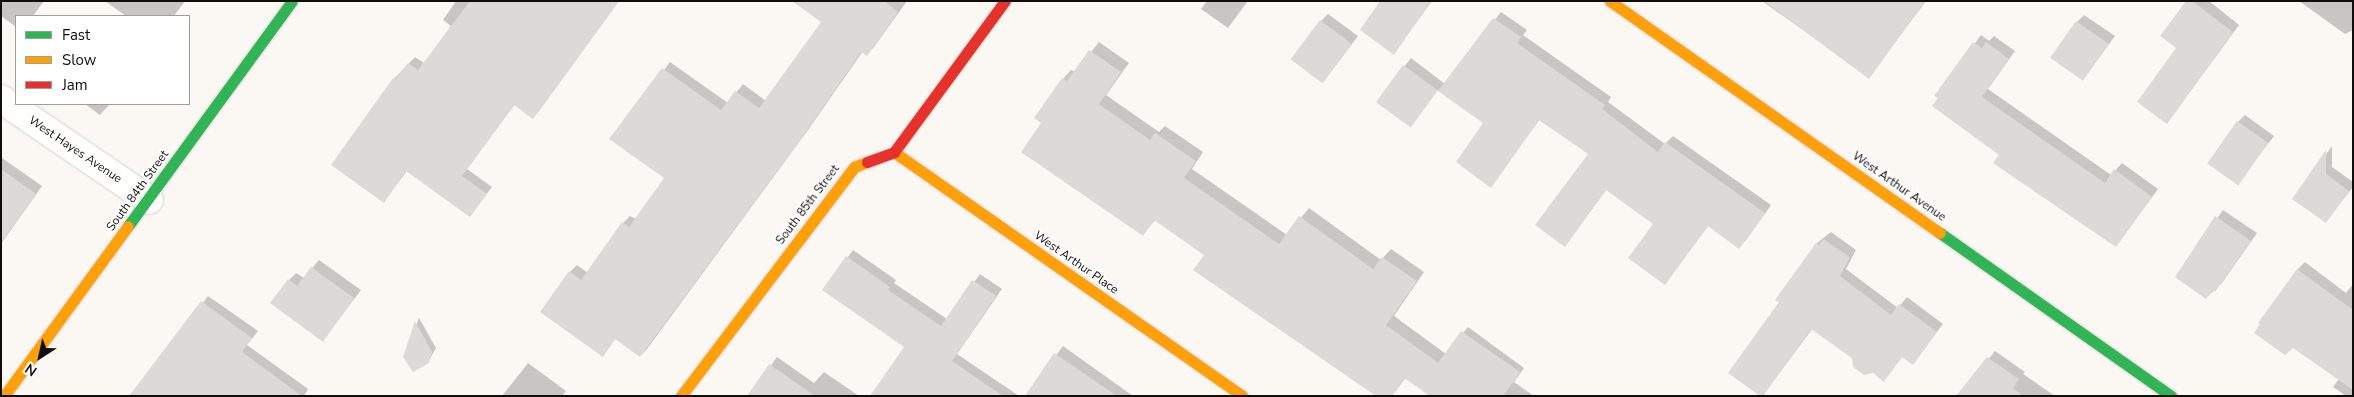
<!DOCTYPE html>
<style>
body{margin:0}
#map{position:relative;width:2354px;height:397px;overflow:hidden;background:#fbf8f4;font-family:"Nunito Sans",sans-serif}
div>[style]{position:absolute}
.shadow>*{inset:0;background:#0003}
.building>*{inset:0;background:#dcd9d6;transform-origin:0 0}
.roads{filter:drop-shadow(0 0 1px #d6d3d0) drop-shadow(0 0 1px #d6d3d0)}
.street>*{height:28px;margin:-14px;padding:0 14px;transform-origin:14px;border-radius:14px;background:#fefefd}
.fast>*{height:11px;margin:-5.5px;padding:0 5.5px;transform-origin:5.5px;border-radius:5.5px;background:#30b455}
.slow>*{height:11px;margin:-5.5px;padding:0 5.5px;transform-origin:5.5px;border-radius:5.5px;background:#ff9f0a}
.jam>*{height:11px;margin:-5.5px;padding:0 5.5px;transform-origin:5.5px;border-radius:5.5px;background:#e5322d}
span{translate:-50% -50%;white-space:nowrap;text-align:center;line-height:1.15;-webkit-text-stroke:4px #fff;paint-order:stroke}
.street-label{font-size:12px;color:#100d0b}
.frame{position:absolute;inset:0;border:2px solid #100d0b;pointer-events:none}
.legend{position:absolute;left:15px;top:15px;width:175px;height:90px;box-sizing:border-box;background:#fff;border:1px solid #9f9e9d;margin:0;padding:6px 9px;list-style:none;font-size:15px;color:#100d0b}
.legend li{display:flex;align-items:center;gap:10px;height:25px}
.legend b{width:25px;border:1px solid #9f9e9d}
.north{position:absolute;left:15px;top:332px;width:50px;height:50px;-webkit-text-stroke:4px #fff;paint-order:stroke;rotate:215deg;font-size:14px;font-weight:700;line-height:20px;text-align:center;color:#100d0b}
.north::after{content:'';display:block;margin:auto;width:18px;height:22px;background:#100d0b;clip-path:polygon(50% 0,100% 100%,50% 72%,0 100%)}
</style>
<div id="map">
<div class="shadow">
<i style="clip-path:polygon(1px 1px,44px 1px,33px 16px,16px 16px,16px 27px,1px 16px)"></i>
<i style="clip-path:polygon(105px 1px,185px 1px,174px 16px,126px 16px)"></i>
<i style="clip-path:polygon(456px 1px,619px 1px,539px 111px,533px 117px,515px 104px,467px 169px,492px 187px,469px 216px,407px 171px,384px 201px,394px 79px,415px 57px,424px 63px,451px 26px,443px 20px)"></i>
<i style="clip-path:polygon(814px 1px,907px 1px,874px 47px,867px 54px,863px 51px,808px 130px,647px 349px,640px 356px,616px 338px,602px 355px,570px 272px,577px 265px,588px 273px,623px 223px,630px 216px,636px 219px,666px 178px,611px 139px,670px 62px,728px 103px,743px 84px,766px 101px,822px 22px)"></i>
<i style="clip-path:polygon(1207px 1px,1248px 1px,1228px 28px,1201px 9px)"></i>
<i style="clip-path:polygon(1382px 1px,1432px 1px,1394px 53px)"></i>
<i style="clip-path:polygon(1762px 1px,1926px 1px,1869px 77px)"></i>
<i style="clip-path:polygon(2187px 1px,2209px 1px,2239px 25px,2167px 123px)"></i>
<i style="clip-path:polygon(2299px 1px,2353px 1px,2353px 30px,2345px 34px)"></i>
<i style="clip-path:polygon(1501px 12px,1527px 30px,1523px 35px,1611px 97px,1608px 102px,1665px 144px,1673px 136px,1771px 205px,1746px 240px,1739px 247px,1709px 225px,1665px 283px,1654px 224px,1607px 189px,1565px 245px,1590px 154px,1540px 119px,1491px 186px,1485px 122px,1438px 90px,1410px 126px,1378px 101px,1411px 58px,1445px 84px)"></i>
<i style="clip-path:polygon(1328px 14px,1358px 36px,1324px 81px,1321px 21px)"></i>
<i style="clip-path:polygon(2084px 15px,2115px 36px,2084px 78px,2077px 22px)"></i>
<i style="clip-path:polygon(1981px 35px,1989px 41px,1994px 36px,2015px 51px,1988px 89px,2111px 175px,2122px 163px,2158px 189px,2116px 246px,2000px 155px,1936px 96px)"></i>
<i style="clip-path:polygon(1099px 42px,1129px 63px,1106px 95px,1159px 132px,1165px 126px,1203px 152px,1192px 169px,1287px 235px,1309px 208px,1381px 260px,1391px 249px,1424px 272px,1394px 316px,1446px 354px,1468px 327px,1524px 368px,1514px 382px,1534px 396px,1432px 396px,1406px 377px,1392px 396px,1156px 219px,1143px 234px,1043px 123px,1063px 79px,1071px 70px,1075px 72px)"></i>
<i style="clip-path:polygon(85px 104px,110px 104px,100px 115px)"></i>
<i style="clip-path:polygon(2245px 115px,2274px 136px,2237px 184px,2238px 122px)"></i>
<i style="clip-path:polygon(2332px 146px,2332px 167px,2353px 182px,2353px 187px,2326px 221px,2294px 198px)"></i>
<i style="clip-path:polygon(2px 158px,42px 186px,1px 244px,1px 159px)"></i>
<i style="clip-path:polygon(2223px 210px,2257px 233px,2222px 283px,2206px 298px,2177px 277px)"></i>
<i style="clip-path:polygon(1831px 232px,1856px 250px,1846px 269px,1898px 308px,1907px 297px,1943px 324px,1913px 363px,1903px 356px,1884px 380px,1813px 328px,1762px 396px,1780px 302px,1777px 300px,1817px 243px)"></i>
<i style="clip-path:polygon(853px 250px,896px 280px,894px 283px,947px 319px,980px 274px,1002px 289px,957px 354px,1019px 396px,871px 396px,906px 347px,824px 290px)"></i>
<i style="clip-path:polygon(319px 260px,361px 290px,323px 340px,289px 280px,296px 273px,304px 278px)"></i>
<i style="clip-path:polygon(2305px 262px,2346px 293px,2353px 284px,2353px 396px,2346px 396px,2333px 387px,2339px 379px,2297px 270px)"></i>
<i style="clip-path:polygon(208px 296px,258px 331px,247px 345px,308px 389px,304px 396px,134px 396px)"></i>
<i style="clip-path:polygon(419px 318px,436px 348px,428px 362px,404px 356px)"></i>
<i style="clip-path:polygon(1063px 346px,1133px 396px,1033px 396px,1028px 393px)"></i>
<i style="clip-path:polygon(1995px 351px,2025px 372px,2023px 374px,2055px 396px,1959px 396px)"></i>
<i style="clip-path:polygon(777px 357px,814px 383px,824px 372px,859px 396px,749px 396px)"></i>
<i style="clip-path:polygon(528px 363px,566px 391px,562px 396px,502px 396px)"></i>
</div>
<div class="building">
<i style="clip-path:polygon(470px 1px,619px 1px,533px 119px,514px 105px,462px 176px,487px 194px,470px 217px,406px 171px,384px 203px,331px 165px,393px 78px,395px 80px,408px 63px,418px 70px)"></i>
<i style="clip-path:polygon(792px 1px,884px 1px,898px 12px,867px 56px,861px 52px,801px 139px,640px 357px,615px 339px,603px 357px,540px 312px,569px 271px,581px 280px,622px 222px,629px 227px,664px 178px,609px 139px,662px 68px,721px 110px,735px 91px,759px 108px,821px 22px)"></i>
<i style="clip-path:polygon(1380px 1px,1431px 1px,1394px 55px,1360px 30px)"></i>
<i style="clip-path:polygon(1764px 1px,1925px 1px,1869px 79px)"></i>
<i style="clip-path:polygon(2186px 1px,2192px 1px,2233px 32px,2167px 124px,2137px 102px,2176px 48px,2160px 36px)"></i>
<i style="clip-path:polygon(1493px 18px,1521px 37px,1517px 43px,1605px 105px,1602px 109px,1658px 152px,1665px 142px,1765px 213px,1739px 249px,1708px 226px,1665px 285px,1628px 258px,1653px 224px,1606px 190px,1565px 247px,1535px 225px,1588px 154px,1539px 120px,1491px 188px,1456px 162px,1483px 123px,1438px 91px)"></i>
<i style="left:1320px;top:20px;width:40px;height:49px;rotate:37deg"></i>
<i style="left:2076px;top:21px;width:40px;height:45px;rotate:35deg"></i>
<i style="clip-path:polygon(1973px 42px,1982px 48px,1986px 42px,2009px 59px,1982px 97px,2105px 183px,2114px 169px,2152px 197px,2116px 247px,1993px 163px,1999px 155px,1932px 106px,1938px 98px,1934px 96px)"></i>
<i style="clip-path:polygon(1089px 50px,1121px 72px,1099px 104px,1150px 140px,1155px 133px,1196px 161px,1184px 178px,1279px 244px,1299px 216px,1373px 269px,1382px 257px,1417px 281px,1386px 325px,1438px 363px,1461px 331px,1520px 372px,1503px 396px,1430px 396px,1404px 378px,1392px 396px,1376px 396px,1193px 270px,1204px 255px,1154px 220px,1143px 236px,1021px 152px,1041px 123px,1034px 118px,1062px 78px,1067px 81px)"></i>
<i style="left:1403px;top:65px;width:43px;height:46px;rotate:36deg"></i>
<i style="left:2237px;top:121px;width:38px;height:52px;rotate:35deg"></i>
<i style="clip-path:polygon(2326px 150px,2326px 174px,2349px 191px,2326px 223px,2292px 199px)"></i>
<i style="clip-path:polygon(1px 169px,36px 194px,1px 243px)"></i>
<i style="clip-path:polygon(2215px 216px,2251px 241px,2215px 292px,2213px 290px,2206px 299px,2175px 277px)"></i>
<i style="clip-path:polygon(1823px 239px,1850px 257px,1840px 276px,1891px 315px,1899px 304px,1937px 332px,1913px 365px,1902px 357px,1884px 382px,1873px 373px,1864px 375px,1853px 367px,1852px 358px,1811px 329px,1763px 396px,1760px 396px,1728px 373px,1779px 302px,1775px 300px,1816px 243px,1819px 245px)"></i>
<i style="clip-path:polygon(846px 256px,890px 287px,888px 290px,941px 326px,972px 280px,996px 296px,952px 361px,1003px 396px,870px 396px,904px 347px,822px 290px)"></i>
<i style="clip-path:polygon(311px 267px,354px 298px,323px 342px,270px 303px,288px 279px,297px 286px)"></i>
<i style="clip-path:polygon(2297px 269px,2353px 310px,2353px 390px,2293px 348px,2285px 355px,2254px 333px,2260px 324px,2258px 323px)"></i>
<i style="clip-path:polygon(201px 301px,252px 338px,242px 352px,302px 396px,129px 396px)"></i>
<i style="clip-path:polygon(415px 321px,432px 352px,429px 363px,413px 372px,403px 357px)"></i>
<i style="clip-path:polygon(1054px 353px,1117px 396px,1025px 396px)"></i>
<i style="clip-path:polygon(1987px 357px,2019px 379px,2013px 388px,2023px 396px,1956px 396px)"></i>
<i style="clip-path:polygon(769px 364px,815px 396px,747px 396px)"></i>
</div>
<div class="roads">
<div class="street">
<i style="left:1px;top:99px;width:179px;rotate:34.3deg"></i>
</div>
<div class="fast">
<i style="left:128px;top:226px;width:278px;rotate:-53.9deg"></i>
<i style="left:1940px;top:233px;width:283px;rotate:35.2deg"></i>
</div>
<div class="slow">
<i style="left:1610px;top:1px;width:403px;rotate:35.1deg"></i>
<i style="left:894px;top:152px;width:425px;rotate:35deg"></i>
<i style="left:4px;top:396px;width:210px;rotate:-53.9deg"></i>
<i style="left:681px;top:396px;width:287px;rotate:-52.9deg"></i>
<i style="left:854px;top:167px;width:14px;rotate:-21deg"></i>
</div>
<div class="jam">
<i style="left:867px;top:162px;width:29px;rotate:-20deg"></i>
<i style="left:894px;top:152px;width:187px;rotate:-53.7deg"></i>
</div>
</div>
<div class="street-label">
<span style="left:75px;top:150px;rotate:34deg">West Hayes Avenue</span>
<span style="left:1899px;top:187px;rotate:35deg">West Arthur Avenue</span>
<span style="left:138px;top:191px;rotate:-54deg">South 84th Street</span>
<span style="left:808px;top:205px;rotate:-53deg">South 85th Street</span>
<span style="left:1076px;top:263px;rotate:35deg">West Arthur Place</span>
</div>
<div class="frame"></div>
<ul class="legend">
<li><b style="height:6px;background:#30b455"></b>Fast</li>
<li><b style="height:6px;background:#ff9f0a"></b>Slow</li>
<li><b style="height:6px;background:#e5322d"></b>Jam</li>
</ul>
<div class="north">N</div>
</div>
